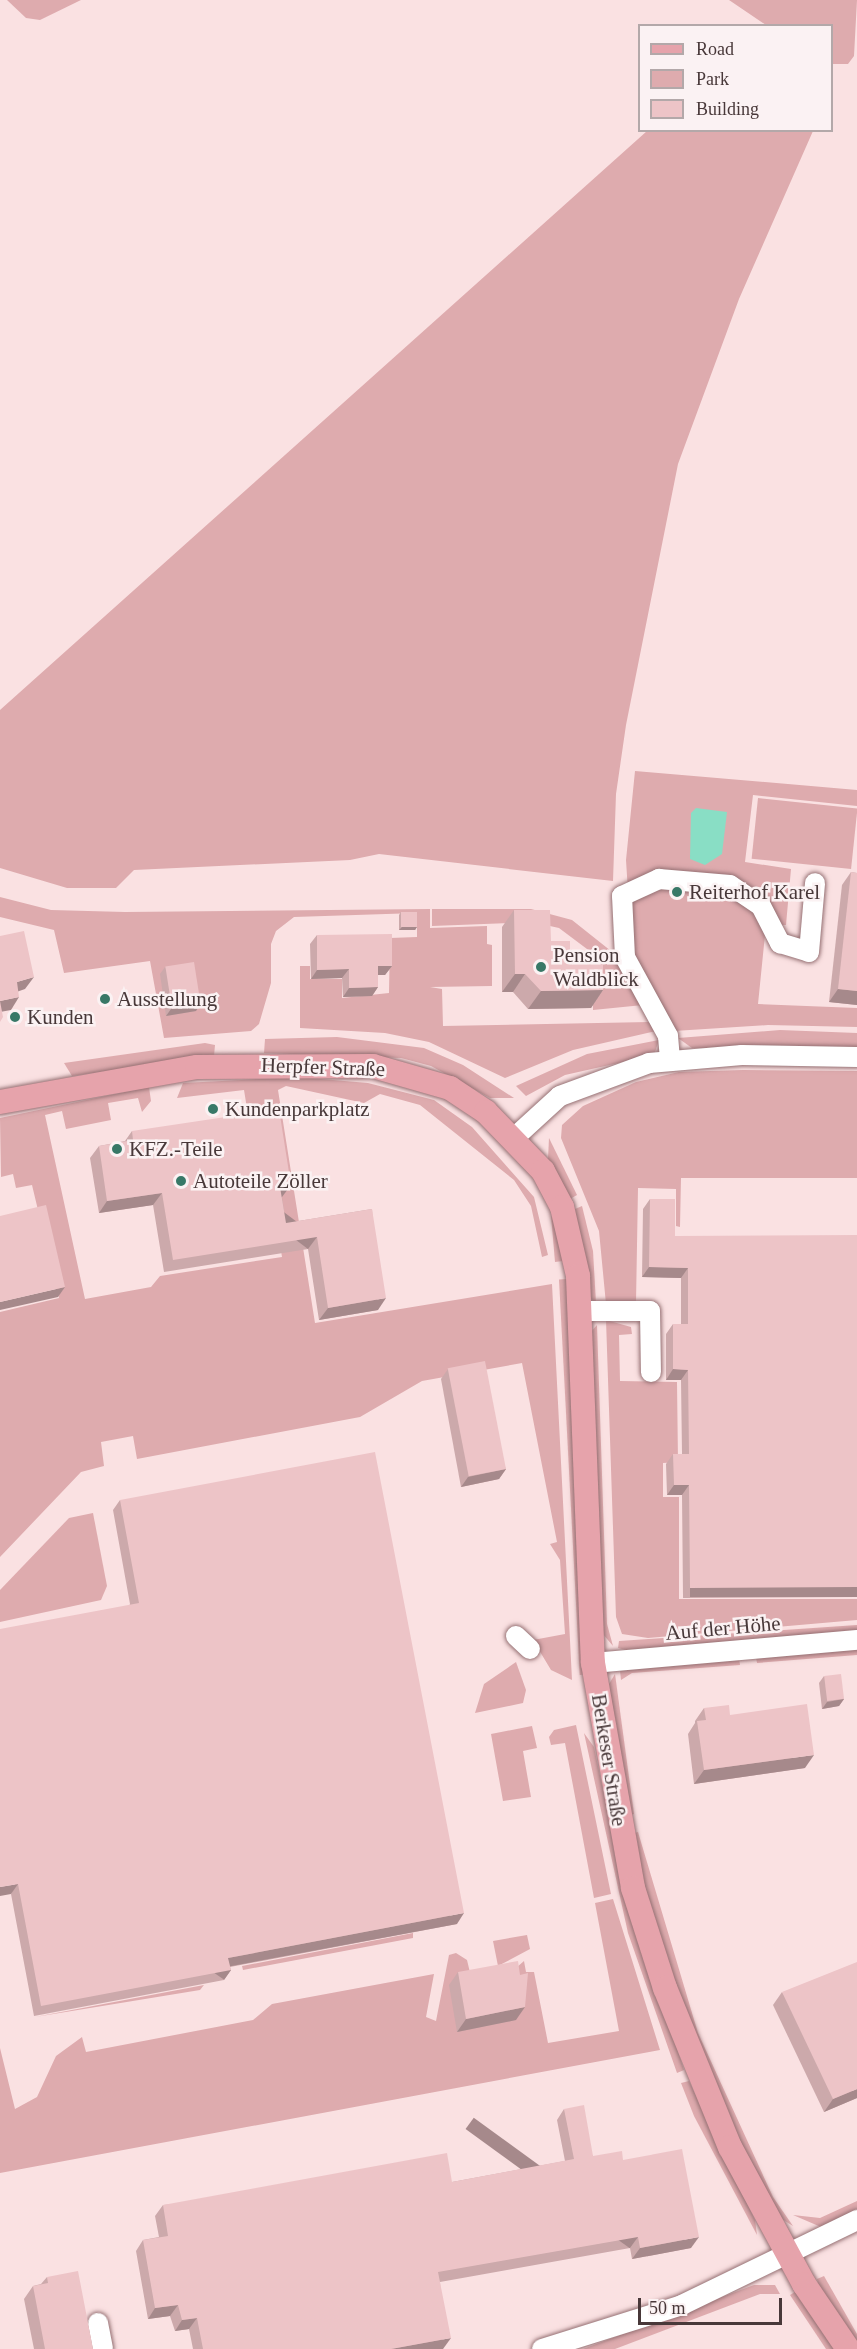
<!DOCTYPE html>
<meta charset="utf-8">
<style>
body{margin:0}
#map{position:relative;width:857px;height:2349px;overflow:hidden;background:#fae1e2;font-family:Georgia,serif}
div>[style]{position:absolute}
.green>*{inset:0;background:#deabae;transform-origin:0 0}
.water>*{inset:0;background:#89dec5}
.roads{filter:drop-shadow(0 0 2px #957073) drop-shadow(0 0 2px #957073)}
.minor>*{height:20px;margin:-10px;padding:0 10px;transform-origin:10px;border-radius:10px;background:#fff}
.major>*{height:24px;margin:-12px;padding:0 12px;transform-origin:12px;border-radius:12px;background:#e6a3ab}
.wall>*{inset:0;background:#cca9ab}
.shaded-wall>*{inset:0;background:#a6898b;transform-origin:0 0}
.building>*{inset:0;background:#edc4c7;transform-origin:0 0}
.dots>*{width:16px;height:16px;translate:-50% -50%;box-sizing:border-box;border:3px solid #fbf2f3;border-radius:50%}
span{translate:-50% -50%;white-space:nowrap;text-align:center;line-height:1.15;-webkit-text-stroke:5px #fbf2f3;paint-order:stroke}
.poi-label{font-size:21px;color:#483839}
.left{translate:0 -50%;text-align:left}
.street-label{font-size:21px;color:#483839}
.legend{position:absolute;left:638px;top:24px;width:195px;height:108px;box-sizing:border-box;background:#fbf2f3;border:2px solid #b3a8a9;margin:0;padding:8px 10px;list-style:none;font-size:18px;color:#483839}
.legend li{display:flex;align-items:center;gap:12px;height:30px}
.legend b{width:30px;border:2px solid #b3a8a9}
.scale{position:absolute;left:638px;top:2298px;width:144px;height:27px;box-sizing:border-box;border:3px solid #483839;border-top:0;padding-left:8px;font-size:18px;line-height:21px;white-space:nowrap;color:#483839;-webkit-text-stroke:4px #fbf2f3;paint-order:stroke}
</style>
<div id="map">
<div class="green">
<i style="clip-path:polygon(7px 0,81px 0,40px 20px,26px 18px)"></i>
<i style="clip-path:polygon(729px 0,857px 0,854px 56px,848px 64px,832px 64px,832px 26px,766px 25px)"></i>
<i style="clip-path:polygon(647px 131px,813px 131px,739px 299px,678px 464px,626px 725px,616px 794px,613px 881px,379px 854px,350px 860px,134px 870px,116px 888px,67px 888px,0 868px,0 710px)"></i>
<i style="clip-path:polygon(635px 771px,857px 790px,857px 806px,753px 795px,745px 862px,791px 869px,786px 925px,766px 925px,758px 1004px,857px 1008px,857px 1027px,768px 1025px,674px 1031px,632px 956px,626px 860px)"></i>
<i style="left:758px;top:798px;width:100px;height:61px;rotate:6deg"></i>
<i style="clip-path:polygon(0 897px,51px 910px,125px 912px,430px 909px,430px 928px,487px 926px,487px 944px,492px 945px,492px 986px,430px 987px,442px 989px,443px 1026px,649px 1022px,656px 1031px,573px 1050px,505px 1078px,429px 1042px,385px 1033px,300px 1028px,300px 966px,310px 966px,310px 979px,342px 979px,342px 998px,389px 993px,390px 938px,417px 937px,417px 913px,294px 917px,276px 931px,271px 944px,271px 983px,259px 1024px,251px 1031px,164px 1038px,150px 961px,64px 973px,54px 930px,0 917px)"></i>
<i style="clip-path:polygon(432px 909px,531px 909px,572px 920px,611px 951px,643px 1005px,593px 1010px,592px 967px,599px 958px,559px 928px,532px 922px,432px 926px)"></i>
<i style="clip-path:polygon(780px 1030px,857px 1033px,857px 1049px,692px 1048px,678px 1038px)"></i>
<i style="clip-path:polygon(337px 1037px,424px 1048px,463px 1065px,514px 1098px,490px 1098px,431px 1066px,401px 1058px,264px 1053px,265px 1039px)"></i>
<i style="clip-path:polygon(659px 1040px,654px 1055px,565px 1075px,526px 1096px,516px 1086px,587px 1054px)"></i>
<i style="clip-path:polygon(205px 1043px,215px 1045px,214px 1056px,72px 1076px,64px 1063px)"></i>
<i style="clip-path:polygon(743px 1070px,857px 1071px,857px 1178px,681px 1178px,680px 1227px,676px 1226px,676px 1189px,638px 1188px,636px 1303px,606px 1304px,599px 1231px,561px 1138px,562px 1125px,583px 1106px,636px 1082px,679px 1072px)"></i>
<i style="clip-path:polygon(297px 1077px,368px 1083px,434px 1100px,472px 1127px,534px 1197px,548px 1255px,542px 1257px,531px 1206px,514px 1180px,420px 1105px,380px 1094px,364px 1103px,286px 1086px,278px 1090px,315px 1323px,552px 1284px,572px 1680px,551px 1670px,533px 1640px,565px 1634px,560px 1560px,550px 1544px,557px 1542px,522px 1363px,422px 1381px,360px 1417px,137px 1459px,133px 1436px,101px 1442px,104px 1466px,81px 1472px,0 1557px,0 1312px,59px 1298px,32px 1185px,16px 1188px,13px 1174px,1px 1177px,0 1118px,149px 1087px,151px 1101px,142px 1112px,138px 1098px,108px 1103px,111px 1120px,66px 1129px,62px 1111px,45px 1115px,85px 1299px,151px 1287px,160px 1276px,282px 1257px,260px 1120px,249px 1121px,244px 1090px,177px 1098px,183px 1083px)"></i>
<i style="clip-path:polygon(549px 1138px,577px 1195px,570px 1199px,548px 1159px)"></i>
<i style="clip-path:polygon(582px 1206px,593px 1251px,596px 1303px,588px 1296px,575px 1209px)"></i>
<i style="clip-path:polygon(551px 1215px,554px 1224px,563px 1261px,555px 1262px)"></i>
<i style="left:567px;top:1279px;width:396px;height:8px;rotate:87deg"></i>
<i style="clip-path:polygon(606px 1320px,631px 1327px,632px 1334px,619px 1335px,620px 1381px,677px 1382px,678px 1462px,663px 1463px,663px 1497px,679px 1497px,679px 1599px,857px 1599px,857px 1620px,648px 1638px,622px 1634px,616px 1617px)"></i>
<i style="clip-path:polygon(597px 1325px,607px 1624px,613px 1646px,602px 1633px,590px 1333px)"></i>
<i style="clip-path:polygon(93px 1513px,107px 1586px,101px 1600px,0 1622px,0 1590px,69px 1518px)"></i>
<i style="clip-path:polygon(857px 1625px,857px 1632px,634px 1652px,618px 1648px,619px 1641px)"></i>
<i style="clip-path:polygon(857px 1648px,857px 1655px,757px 1663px,756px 1657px)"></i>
<i style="clip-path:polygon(739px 1658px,740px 1665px,632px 1673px,621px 1680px,620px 1671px,627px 1668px)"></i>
<i style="clip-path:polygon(516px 1662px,526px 1690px,523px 1703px,475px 1713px,484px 1684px)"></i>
<i style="clip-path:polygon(615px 1674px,634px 1814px,626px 1816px,609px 1684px)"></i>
<i style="clip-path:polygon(576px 1725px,611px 1894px,594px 1898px,565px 1743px,551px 1745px,549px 1737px,554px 1730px)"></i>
<i style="clip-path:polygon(532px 1726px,537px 1748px,523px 1751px,531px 1797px,503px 1801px,491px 1734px)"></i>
<i style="clip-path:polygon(584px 1733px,594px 1747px,620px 1872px,684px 2070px,677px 2073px,628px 1933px)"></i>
<i style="clip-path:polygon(638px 1832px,698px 2033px,773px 2197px,793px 2226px,777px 2216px,743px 2156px,657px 1934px,631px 1834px)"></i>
<i style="clip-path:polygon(613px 1899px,660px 2050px,0 2173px,0 2048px,15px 2109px,37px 2097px,56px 2056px,82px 2037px,86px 2052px,253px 2020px,272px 2004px,434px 1974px,426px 2017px,436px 2021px,449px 1955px,456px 1953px,467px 1960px,472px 1981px,509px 1974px,524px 1961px,526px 1972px,534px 1972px,548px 2043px,619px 2031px,595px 1903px)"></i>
<i style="clip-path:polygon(413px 1933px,413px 1938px,243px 1970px,242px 1966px)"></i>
<i style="clip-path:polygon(527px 1935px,530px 1949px,498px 1966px,493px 1941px)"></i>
<i style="clip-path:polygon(204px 1985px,200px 1990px,35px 2017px)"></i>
<i style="clip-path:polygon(689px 2081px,755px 2220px,757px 2235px,694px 2116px,681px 2083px)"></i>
<i style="clip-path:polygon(857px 2201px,857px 2210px,821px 2227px,793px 2215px,820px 2218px)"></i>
<i style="clip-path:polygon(824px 2276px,857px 2334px,857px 2347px,821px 2294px,817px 2279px)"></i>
<i style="clip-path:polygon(754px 2285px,775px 2285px,780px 2294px,760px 2294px,615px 2349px,583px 2349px)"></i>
<i style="clip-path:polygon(795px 2292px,834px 2349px,826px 2349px,790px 2295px)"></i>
</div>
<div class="water">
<i style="clip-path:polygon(696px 808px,727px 812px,722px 854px,705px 865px,690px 859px,691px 813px)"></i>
</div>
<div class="roads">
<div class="minor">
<i style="left:670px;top:1059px;width:23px;rotate:-95deg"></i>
<i style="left:668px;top:1036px;width:90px;rotate:-118.6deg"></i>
<i style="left:625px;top:957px;width:61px;rotate:-92.8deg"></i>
<i style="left:622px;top:896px;width:41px;rotate:-24.7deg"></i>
<i style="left:659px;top:879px;width:71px;rotate:4.8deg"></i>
<i style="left:730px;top:885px;width:37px;rotate:34deg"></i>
<i style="left:761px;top:906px;width:42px;rotate:62.8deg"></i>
<i style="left:780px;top:943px;width:30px;rotate:17deg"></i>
<i style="left:809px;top:952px;width:69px;rotate:-85deg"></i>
<i style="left:514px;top:1138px;width:62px;rotate:-42.4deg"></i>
<i style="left:560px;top:1096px;width:95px;rotate:-20.3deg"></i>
<i style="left:649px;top:1063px;width:93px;rotate:-4.9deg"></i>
<i style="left:742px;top:1055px;width:115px;rotate:1deg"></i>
<i style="left:580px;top:1311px;width:70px"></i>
<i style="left:650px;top:1311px;width:61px;rotate:89.1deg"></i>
<i style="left:516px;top:1636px;width:19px;rotate:43deg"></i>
<i style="left:593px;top:1663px;width:265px;rotate:-5deg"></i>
<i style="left:98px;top:2323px;width:26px;rotate:79deg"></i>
<i style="left:542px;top:2349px;width:147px;rotate:-17.4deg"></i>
<i style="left:682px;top:2305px;width:195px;rotate:-25.9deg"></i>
</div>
<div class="major">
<i style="left:0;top:1102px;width:200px;rotate:-10.1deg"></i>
<i style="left:197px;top:1067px;width:176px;rotate:-0.3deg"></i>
<i style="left:373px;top:1066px;width:80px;rotate:15.9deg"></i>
<i style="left:450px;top:1088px;width:43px;rotate:33.7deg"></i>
<i style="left:486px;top:1112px;width:82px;rotate:46deg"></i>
<i style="left:543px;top:1171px;width:41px;rotate:62.2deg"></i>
<i style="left:562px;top:1207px;width:71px;rotate:76.9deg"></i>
<i style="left:578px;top:1276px;width:387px;rotate:87.8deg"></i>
<i style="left:593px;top:1663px;width:229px;rotate:79.9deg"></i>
<i style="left:633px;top:1888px;width:105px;rotate:72.3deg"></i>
<i style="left:665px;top:1988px;width:172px;rotate:67.8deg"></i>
<i style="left:730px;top:2147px;width:156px;rotate:61.6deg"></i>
<i style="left:804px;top:2284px;width:78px;rotate:55.9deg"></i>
</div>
</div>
<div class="wall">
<i style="clip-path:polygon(851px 872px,857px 873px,857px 1005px,829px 1002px,842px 885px)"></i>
<i style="clip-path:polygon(514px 910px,551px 941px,570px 952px,603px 990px,591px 1008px,528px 1009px,513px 992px,502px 992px,502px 927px)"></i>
<i style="clip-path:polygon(401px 912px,417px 927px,415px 930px,399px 930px,399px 915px)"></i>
<i style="clip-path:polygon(317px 935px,392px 966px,385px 975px,378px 975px,378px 987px,372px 996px,343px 997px,342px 978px,311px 979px,310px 944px)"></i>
<i style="clip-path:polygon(165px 967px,196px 1011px,166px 1016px,160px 974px)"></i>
<i style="clip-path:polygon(132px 1131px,282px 1197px,286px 1223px,372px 1209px,378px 1310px,319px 1320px,308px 1249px,164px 1272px,153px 1205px,99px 1213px,90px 1158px,99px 1146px,125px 1141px)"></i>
<i style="clip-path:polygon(650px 1199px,675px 1236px,857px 1597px,683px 1598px,682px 1495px,667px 1495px,666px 1464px,673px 1454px,682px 1454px,681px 1380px,666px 1380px,666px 1334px,673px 1324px,681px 1324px,681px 1278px,642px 1277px,643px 1209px)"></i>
<i style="clip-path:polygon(448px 1369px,506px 1469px,499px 1479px,461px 1487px,441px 1379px)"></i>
<i style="clip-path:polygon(120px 1500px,457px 1924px,230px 1967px,231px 1970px,224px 1980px,34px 2016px,11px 1894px,130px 1604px,113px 1510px)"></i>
<i style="clip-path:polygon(824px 1676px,844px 1699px,839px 1706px,822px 1709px,819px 1683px)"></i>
<i style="clip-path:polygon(704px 1708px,730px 1715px,805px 1768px,694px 1784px,688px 1734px,695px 1723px,695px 1721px)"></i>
<i style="clip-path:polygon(458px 1972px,520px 1975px,516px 2020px,457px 2032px,449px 1985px)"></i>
<i style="clip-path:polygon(782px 1992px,857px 2098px,824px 2112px,773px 2005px)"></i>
<i style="clip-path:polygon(564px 2109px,593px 2156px,623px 2160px,691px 2248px,632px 2259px,630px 2248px,440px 2282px,443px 2349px,193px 2349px,189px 2329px,175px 2331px,170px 2316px,148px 2319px,136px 2251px,143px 2240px,159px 2237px,155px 2216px,163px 2205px,452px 2182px,565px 2161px,557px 2120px)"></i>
<i style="clip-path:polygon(47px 2277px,93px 2349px,34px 2349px,24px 2299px,33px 2286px,41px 2284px)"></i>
</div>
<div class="shaded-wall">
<i style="clip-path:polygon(402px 927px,417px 927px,415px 930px,399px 930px)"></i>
<i style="clip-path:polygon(378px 966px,392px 966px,385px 975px,372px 975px)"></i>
<i style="clip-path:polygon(349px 969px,342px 978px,311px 979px,317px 970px)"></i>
<i style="clip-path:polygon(515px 974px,525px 974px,513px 992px,502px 992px)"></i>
<i style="clip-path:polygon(34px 977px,25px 989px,8px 995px,17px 982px)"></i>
<i style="clip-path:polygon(378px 987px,372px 996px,343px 997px,349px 988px)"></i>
<i style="clip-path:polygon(838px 989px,857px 991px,857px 1005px,829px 1002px)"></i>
<i style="clip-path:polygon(603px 990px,591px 1008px,528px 1009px,541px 991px)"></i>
<i style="clip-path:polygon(19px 997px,11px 1010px,0 1012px,0 1001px)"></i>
<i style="clip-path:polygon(201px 1004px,196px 1011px,166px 1016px,171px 1009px)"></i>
<i style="clip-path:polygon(291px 1185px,282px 1197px,272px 1199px,280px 1187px)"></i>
<i style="clip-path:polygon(162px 1193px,153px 1205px,99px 1213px,107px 1201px)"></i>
<i style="left:317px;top:1237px;width:15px;height:146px;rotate:127deg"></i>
<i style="clip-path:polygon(649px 1267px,688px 1268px,681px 1278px,642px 1277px)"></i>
<i style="clip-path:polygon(65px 1287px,58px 1297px,0 1310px,0 1302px)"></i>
<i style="clip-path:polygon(386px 1298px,378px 1310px,319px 1320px,328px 1308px)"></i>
<i style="clip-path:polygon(673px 1369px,688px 1370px,681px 1380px,666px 1380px)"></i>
<i style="clip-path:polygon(506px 1469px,499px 1479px,461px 1487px,468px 1477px)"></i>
<i style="clip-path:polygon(674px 1485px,689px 1485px,682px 1495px,667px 1495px)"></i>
<i style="left:857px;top:1587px;width:10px;height:167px;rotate:90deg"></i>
<i style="clip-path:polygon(844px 1699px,839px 1706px,822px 1709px,827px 1702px)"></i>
<i style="clip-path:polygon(814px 1755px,805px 1768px,694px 1784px,704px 1770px)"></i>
<i style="clip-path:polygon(18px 1884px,11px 1894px,0 1896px,0 1887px)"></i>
<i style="clip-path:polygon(464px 1913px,457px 1924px,221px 1968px,228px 1958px)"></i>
<i style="left:231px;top:1970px;width:12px;height:193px;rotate:125deg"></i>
<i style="clip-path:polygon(525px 2007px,516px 2020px,457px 2032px,466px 2019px)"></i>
<i style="clip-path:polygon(857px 2089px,857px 2098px,824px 2112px,833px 2099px)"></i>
<i style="left:638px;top:2237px;width:14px;height:203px;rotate:126deg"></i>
<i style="clip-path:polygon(699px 2237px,691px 2248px,632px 2259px,640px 2248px)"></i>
<i style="clip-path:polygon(178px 2305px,170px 2316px,148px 2319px,155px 2308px)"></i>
<i style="clip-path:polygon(197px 2318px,189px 2329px,175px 2331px,182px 2320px)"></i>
<i style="clip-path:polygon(451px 2338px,443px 2349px,391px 2349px)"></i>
</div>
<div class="building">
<i style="clip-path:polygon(851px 872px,857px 873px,857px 991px,838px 989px)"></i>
<i style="clip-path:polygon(514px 910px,550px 910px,551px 941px,570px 941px,570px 952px,603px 952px,603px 990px,541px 991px,525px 974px,515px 974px)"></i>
<i style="left:401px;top:912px;width:16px;height:15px"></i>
<i style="clip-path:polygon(24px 931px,34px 977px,17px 982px,19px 997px,0 1001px,3px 1017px,0 1022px,0 936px)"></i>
<i style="clip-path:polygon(392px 934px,392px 966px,378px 966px,378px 987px,349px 988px,349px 969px,317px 970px,317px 935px)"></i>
<i style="left:194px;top:962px;width:43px;height:29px;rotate:81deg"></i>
<i style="clip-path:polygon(279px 1109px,291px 1185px,280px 1187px,286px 1223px,372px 1209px,386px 1298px,328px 1308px,317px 1237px,173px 1260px,162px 1193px,107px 1201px,99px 1146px,133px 1140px,132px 1131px)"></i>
<i style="clip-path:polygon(650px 1199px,675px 1199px,675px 1236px,857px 1235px,857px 1587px,690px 1588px,689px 1485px,674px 1485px,673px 1454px,689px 1454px,688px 1370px,673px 1369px,673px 1324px,688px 1324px,688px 1268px,649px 1267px)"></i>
<i style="clip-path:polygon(46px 1205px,65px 1287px,0 1302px,0 1216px)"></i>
<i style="left:485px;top:1361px;width:110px;height:38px;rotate:79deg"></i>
<i style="clip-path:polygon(375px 1452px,464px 1913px,228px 1958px,231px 1970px,41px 2006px,18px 1884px,0 1887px,0 1629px,139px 1603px,120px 1500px)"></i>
<i style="left:841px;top:1674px;width:25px;height:17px;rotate:83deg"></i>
<i style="clip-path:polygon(807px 1704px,814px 1755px,704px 1770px,697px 1721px,706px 1720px,704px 1708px,729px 1705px,730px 1715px)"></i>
<i style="clip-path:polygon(518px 1961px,520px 1975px,528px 1973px,525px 2007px,466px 2019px,458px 1972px)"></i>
<i style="clip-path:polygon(857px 1962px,857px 2089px,833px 2099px,782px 1992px)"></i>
<i style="clip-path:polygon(584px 2105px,593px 2156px,622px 2151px,623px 2160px,682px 2149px,699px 2237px,640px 2248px,638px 2237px,438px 2272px,451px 2338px,391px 2349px,203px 2349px,197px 2318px,182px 2320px,178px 2305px,155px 2308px,143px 2240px,168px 2236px,163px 2205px,447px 2153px,452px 2182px,574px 2159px,564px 2109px)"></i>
<i style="clip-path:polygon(78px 2271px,93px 2349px,45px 2349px,33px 2286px,48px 2283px,47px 2277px)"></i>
</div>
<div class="dots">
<i style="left:677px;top:892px;background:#387867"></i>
<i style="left:541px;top:967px;background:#387867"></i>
<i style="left:105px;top:999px;background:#387867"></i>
<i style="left:15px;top:1017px;background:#387867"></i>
<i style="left:213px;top:1109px;background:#387867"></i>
<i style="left:117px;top:1149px;background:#387867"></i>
<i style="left:181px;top:1181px;background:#387867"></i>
</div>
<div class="poi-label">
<span class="left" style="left:689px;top:892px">Reiterhof Karel</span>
<span class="left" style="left:553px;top:967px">Pension<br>Waldblick</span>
<span class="left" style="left:117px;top:999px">Ausstellung</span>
<span class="left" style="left:27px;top:1017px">Kunden</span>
<span class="left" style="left:225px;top:1109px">Kundenparkplatz</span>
<span class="left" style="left:129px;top:1149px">KFZ.-Teile</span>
<span class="left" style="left:193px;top:1181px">Autoteile Zöller</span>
</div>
<div class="street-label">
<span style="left:323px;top:1067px;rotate:2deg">Herpfer Straße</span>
<span style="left:723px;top:1628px;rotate:-5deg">Auf der Höhe</span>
<span style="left:609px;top:1760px;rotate:81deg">Berkeser Straße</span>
</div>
<ul class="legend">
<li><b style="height:8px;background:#e6a3ab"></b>Road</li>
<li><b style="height:16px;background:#deabae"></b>Park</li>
<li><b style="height:16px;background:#edc4c7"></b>Building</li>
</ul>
<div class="scale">50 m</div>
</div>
